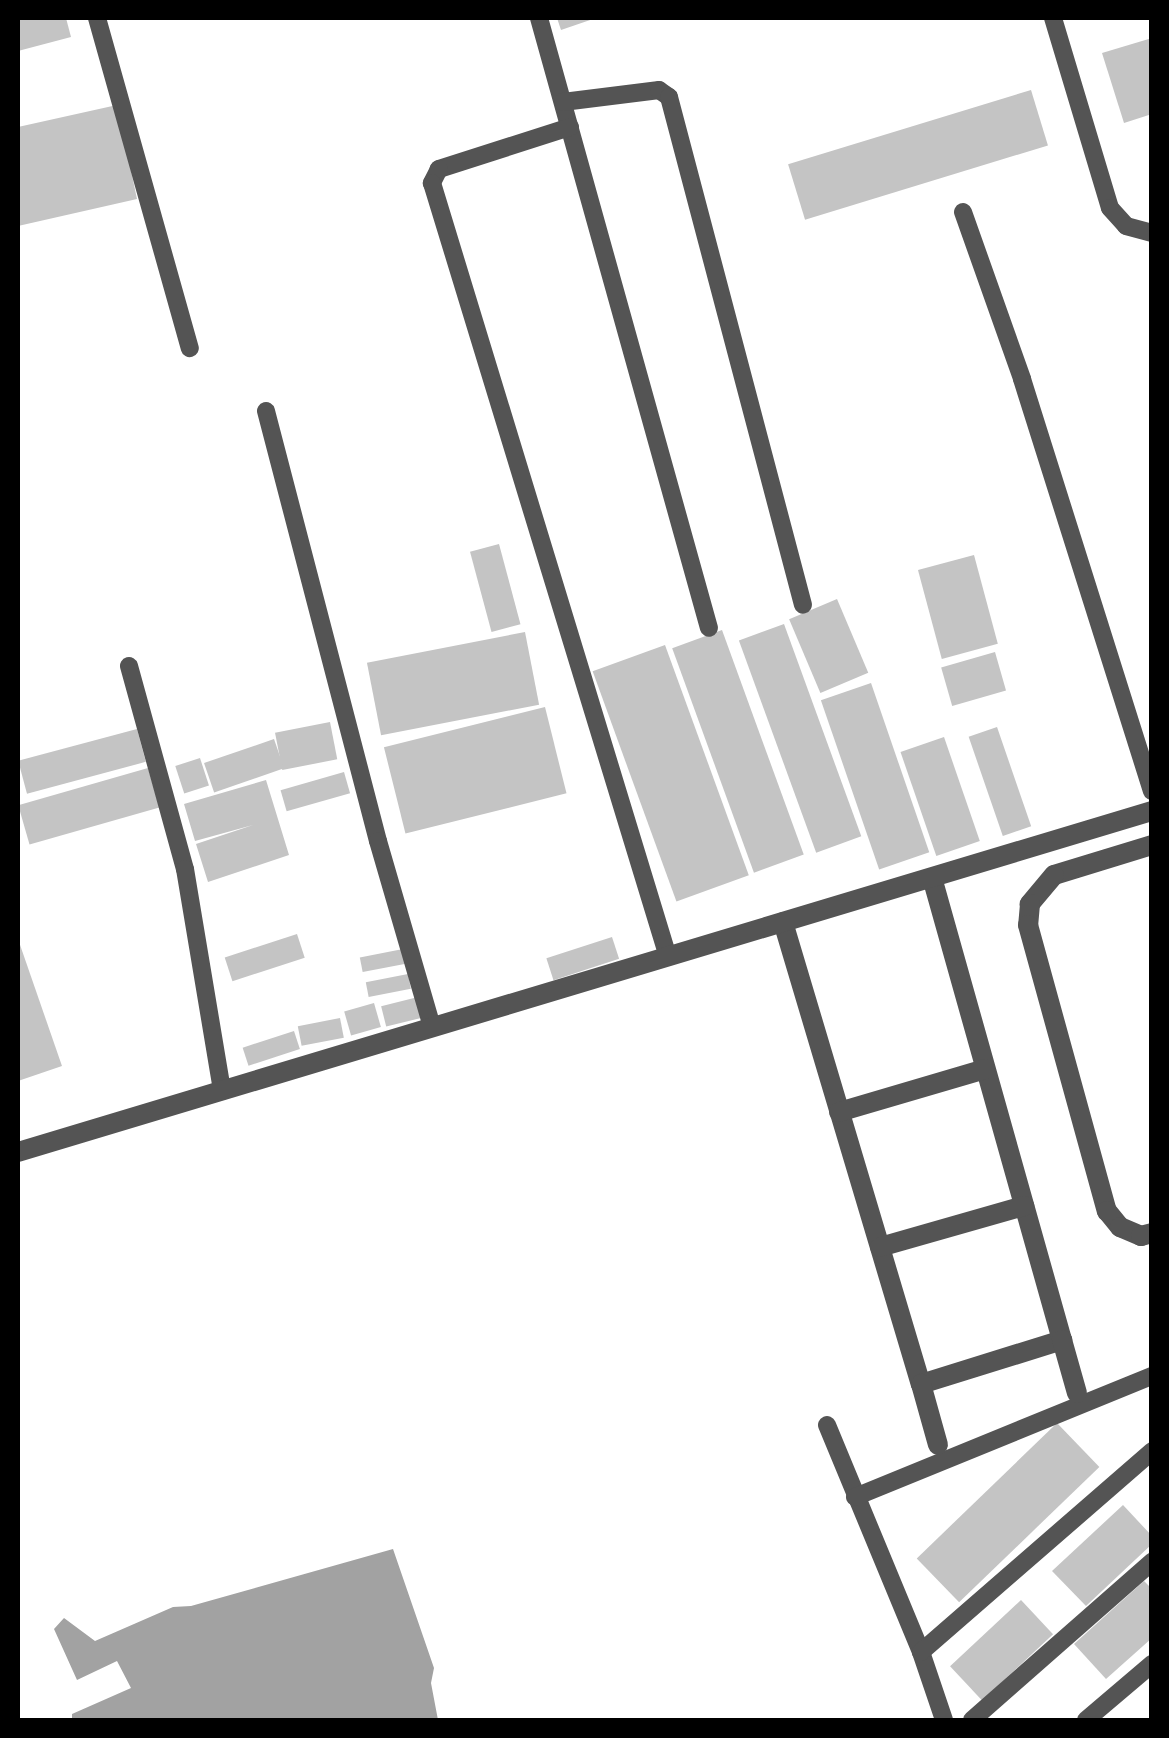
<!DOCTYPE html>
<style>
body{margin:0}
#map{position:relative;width:1169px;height:1738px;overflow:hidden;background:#fff;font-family:"PT Sans Narrow",sans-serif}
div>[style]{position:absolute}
.water>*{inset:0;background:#a2a2a2}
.building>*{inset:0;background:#c4c4c4;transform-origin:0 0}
.service>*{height:18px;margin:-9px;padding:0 9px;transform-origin:9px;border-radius:9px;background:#545454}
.minor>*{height:20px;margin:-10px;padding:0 10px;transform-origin:10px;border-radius:10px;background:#545454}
span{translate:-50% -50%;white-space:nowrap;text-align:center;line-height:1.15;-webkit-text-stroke:9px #fff;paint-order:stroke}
.frame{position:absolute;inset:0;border:20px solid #000;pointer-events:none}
</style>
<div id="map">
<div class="water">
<i style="clip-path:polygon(393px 1549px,434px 1668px,431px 1683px,438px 1720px,72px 1720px,72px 1714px,131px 1688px,117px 1661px,77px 1680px,54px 1629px,64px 1618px,95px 1641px,173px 1607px,191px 1606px)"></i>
</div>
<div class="building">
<i style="clip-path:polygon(18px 18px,66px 18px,71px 37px,18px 51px)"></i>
<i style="clip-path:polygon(557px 18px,596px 18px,561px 30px)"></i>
<i style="clip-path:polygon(1152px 38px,1152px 114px,1124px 123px,1102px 53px)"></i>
<i style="left:1031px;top:90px;width:58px;height:254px;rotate:73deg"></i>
<i style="clip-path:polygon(117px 105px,137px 199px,18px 226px,18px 127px)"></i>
<i style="left:499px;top:544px;width:83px;height:30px;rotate:75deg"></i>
<i style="left:974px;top:555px;width:92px;height:58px;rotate:75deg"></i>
<i style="left:837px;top:599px;width:80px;height:52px;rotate:67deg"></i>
<i style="left:784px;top:624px;width:226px;height:48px;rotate:70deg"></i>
<i style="left:722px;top:630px;width:239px;height:53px;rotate:70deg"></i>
<i style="left:525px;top:632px;width:74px;height:161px;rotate:79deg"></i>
<i style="left:665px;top:645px;width:245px;height:77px;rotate:70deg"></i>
<i style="left:995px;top:652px;width:40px;height:56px;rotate:74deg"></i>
<i style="left:871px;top:683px;width:179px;height:53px;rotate:71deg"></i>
<i style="left:545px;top:707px;width:89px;height:166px;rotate:76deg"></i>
<i style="left:330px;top:722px;width:38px;height:56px;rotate:79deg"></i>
<i style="left:997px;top:727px;width:105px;height:30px;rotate:71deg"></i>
<i style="left:137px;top:729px;width:34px;height:123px;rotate:75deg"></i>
<i style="left:944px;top:737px;width:110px;height:46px;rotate:71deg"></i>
<i style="left:274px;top:739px;width:31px;height:74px;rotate:71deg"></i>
<i style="left:200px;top:758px;width:29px;height:26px;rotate:72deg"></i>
<i style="left:148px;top:768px;width:41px;height:135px;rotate:74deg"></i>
<i style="left:344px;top:772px;width:22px;height:66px;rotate:74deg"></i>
<i style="clip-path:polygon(266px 780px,289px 855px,208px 882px,196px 844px,253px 825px,195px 841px,184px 804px)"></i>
<i style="left:297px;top:934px;width:25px;height:76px;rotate:72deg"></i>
<i style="left:612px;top:937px;width:23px;height:69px;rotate:72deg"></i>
<i style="clip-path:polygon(18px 939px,62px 1066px,18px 1081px)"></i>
<i style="left:403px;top:949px;width:15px;height:44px;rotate:79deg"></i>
<i style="left:408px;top:974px;width:15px;height:43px;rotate:79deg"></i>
<i style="left:418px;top:997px;width:21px;height:38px;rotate:76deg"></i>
<i style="left:374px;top:1003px;width:25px;height:31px;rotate:74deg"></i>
<i style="left:340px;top:1018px;width:20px;height:43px;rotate:79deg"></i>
<i style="left:294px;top:1031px;width:19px;height:54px;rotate:72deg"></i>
<i style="left:1057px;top:1423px;width:61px;height:195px;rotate:46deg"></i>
<i style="clip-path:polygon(1123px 1505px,1152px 1536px,1152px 1544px,1086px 1606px,1052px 1571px)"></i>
<i style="clip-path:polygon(1144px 1581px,1152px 1589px,1152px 1638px,1106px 1679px,1074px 1644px)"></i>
<i style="left:1021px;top:1600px;width:47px;height:97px;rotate:47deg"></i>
</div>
<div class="service">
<i style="left:97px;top:18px;width:343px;rotate:74.3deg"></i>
<i style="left:539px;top:18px;width:633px;rotate:74.43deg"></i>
<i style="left:1053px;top:18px;width:198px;rotate:73.3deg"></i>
<i style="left:1110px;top:208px;width:24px;rotate:48deg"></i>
<i style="left:1126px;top:226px;width:27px;rotate:15deg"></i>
<i style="left:563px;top:102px;width:97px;rotate:-7.1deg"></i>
<i style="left:659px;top:90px;width:12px;rotate:35deg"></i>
<i style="left:669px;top:97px;width:525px;rotate:75.22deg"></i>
<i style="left:570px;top:127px;width:138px;rotate:162.2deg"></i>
<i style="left:439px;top:169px;width:16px;rotate:117deg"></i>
<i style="left:432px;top:183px;width:809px;rotate:73.04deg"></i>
<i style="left:963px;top:212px;width:177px;rotate:70.5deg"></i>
<i style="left:1022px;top:379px;width:432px;rotate:72.5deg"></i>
<i style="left:266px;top:411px;width:444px;rotate:75.4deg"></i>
<i style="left:378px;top:841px;width:194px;rotate:73.8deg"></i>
<i style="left:129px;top:666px;width:211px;rotate:74.6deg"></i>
<i style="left:185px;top:869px;width:225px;rotate:80.5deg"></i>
<i style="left:827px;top:1425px;width:246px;rotate:67.5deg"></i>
<i style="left:921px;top:1652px;width:72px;rotate:71.3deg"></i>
<i style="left:855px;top:1497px;width:321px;rotate:-22.2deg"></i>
<i style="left:921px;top:1652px;width:306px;rotate:-41deg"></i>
<i style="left:972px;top:1720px;width:240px;rotate:-41.3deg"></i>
<i style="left:1086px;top:1720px;width:87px;rotate:-40.3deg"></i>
</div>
<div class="minor">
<i style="left:1152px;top:845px;width:102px;rotate:163deg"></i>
<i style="left:1054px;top:875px;width:38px;rotate:130deg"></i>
<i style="left:1030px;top:904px;width:21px;rotate:95deg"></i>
<i style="left:1028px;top:925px;width:297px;rotate:74.6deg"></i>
<i style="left:1107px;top:1211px;width:21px;rotate:51deg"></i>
<i style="left:1120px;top:1227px;width:23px;rotate:23deg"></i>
<i style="left:1141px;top:1236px;width:11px;rotate:-15deg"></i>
<i style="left:783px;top:922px;width:482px;rotate:73.4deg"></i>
<i style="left:921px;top:1384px;width:148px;rotate:-17.3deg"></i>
<i style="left:1062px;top:1340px;width:480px;rotate:-105.7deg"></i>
<i style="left:839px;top:1112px;width:152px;rotate:-16.4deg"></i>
<i style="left:18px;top:1152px;width:1184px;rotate:-16.74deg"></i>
<i style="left:880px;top:1247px;width:150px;rotate:-15.9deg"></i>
<i style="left:1062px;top:1340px;width:55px;rotate:74.2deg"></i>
<i style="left:921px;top:1384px;width:63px;rotate:74.4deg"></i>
</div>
<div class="frame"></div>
</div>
